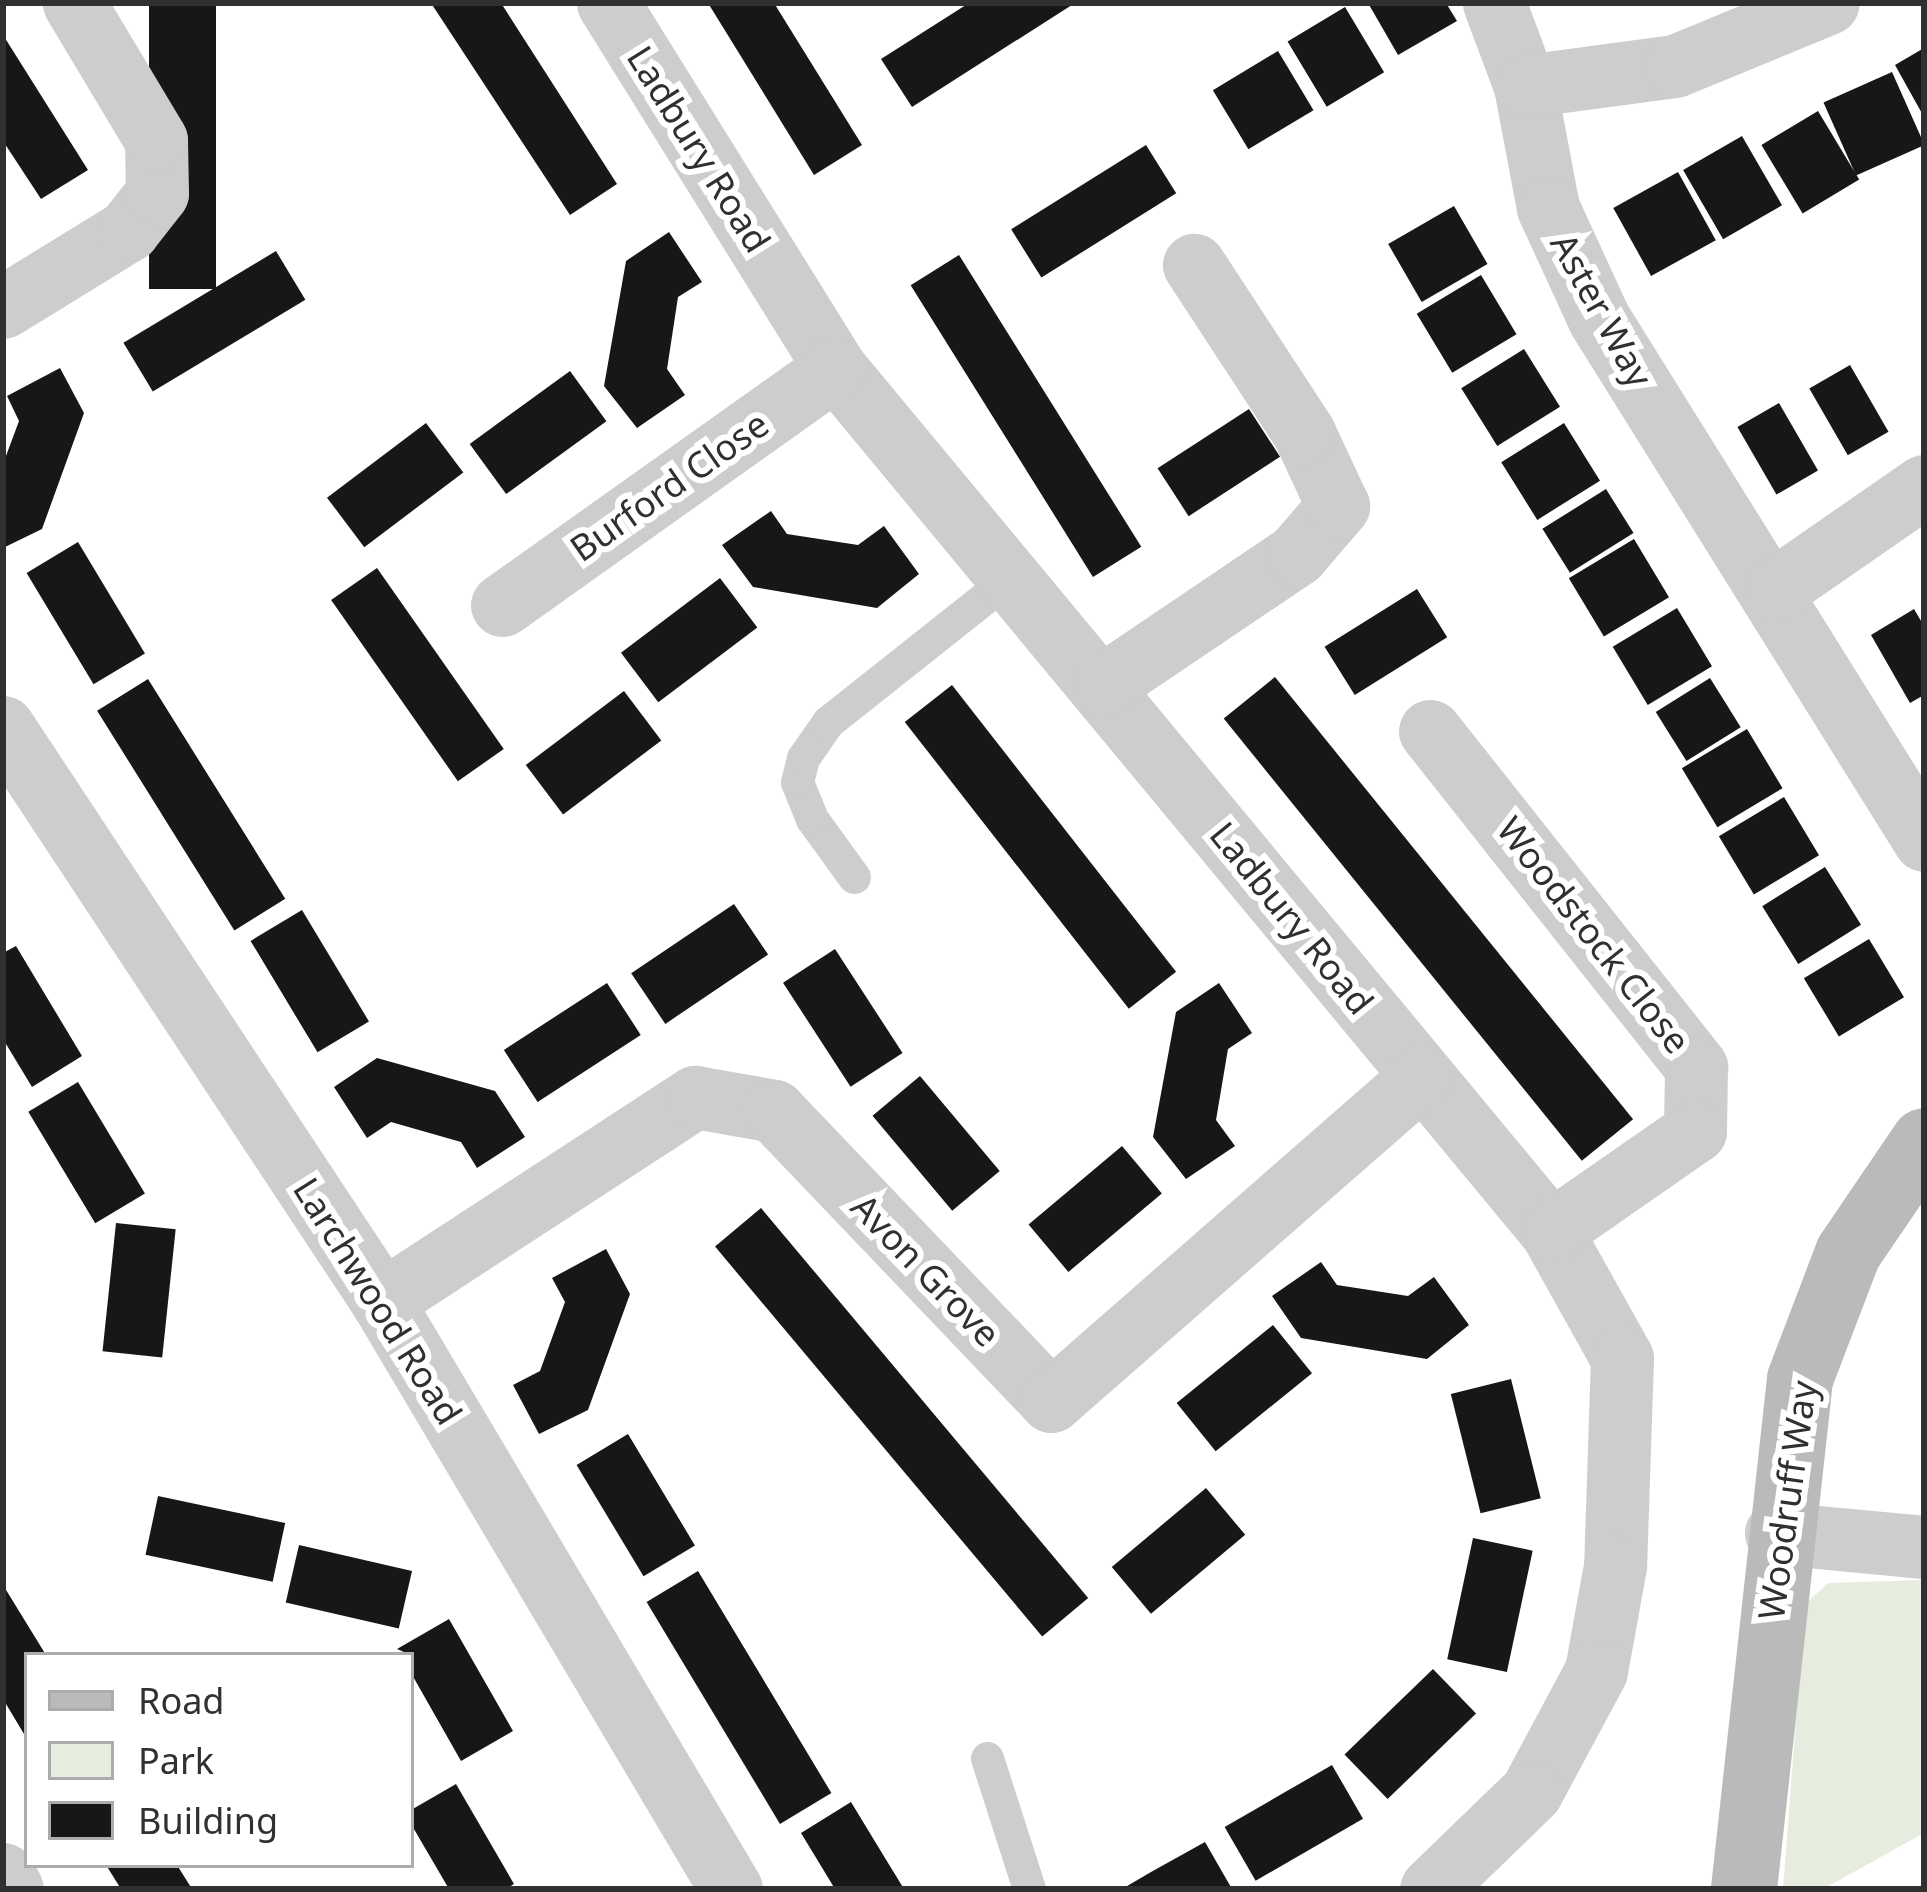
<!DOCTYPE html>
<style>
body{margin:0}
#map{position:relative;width:1927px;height:1892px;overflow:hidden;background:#fff;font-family:"Noto Sans",sans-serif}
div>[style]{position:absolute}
.green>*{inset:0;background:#e6ecde}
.building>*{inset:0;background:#171717;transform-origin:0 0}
.lane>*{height:33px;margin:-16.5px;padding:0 16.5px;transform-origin:16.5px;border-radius:16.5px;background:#cdcdcd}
.street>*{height:63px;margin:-31.5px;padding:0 31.5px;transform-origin:31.5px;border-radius:31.5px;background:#cdcdcd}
.secondary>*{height:66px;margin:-33px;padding:0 33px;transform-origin:33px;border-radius:33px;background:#bababa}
span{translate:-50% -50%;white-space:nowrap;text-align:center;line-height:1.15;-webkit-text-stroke:12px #fff;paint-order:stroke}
.street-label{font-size:36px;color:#303030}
.frame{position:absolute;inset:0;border:6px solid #303030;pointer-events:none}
.legend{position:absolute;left:24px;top:1652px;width:390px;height:216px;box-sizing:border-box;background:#fff;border:3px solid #acacac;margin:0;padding:15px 21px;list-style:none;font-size:36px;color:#303030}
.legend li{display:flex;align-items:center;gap:24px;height:60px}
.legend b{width:60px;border:3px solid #acacac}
</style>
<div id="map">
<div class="green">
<i style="clip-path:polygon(1924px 1580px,1924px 1833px,1823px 1889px,1783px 1889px,1805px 1604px,1828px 1583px)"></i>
</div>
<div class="building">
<i style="left:149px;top:3px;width:67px;height:286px"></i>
<i style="clip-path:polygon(431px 3px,501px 3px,617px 184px,570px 215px)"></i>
<i style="clip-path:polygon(708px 3px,774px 3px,862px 145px,814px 175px)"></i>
<i style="clip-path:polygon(969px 3px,1075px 3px,912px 107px,881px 59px)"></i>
<i style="clip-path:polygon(1368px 3px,1446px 3px,1457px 21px,1398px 55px)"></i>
<i style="left:1345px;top:7px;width:76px;height:67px;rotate:59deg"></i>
<i style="clip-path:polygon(3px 35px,88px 170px,41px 199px,3px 141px)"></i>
<i style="clip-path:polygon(1924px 48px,1924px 117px,1895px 65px)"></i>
<i style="left:1278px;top:51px;width:69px;height:76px;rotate:59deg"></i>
<i style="left:1892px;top:72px;width:80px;height:75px;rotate:66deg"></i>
<i style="left:1818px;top:111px;width:80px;height:66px;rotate:59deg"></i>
<i style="left:1742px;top:136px;width:80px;height:68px;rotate:60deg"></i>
<i style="left:1146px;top:145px;width:57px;height:159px;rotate:58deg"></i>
<i style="left:1678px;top:172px;width:78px;height:74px;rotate:61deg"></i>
<i style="left:1454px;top:206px;width:67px;height:76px;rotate:60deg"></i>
<i style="clip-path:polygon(669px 232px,702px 282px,678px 297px,667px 369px,685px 395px,637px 428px,604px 386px,626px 261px)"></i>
<i style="left:276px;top:251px;width:57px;height:178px;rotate:59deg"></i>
<i style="left:959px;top:255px;width:344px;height:57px;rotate:58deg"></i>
<i style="left:1481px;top:275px;width:69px;height:75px;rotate:59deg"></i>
<i style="left:1524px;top:349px;width:68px;height:74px;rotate:58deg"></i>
<i style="left:1850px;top:365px;width:77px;height:47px;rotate:60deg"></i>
<i style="clip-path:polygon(60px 368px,84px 413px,42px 529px,3px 548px,3px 464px,19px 421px,7px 396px)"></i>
<i style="left:570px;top:371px;width:62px;height:124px;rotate:54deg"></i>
<i style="left:1779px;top:403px;width:78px;height:48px;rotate:60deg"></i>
<i style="left:1249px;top:409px;width:57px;height:109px;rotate:57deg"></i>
<i style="left:426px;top:423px;width:62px;height:124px;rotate:53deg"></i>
<i style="left:1564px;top:423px;width:68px;height:74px;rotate:58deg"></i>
<i style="left:1606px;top:489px;width:52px;height:75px;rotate:58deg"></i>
<i style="clip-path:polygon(771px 511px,787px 534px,858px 545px,884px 526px,919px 574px,877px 608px,753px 587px,722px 545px)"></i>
<i style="left:1634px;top:539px;width:68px;height:76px;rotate:59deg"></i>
<i style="left:78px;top:542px;width:130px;height:60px;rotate:59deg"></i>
<i style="left:377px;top:568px;width:221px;height:56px;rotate:55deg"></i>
<i style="left:720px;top:578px;width:62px;height:124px;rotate:53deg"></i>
<i style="left:1417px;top:589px;width:57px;height:109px;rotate:58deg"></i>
<i style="left:1677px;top:608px;width:68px;height:75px;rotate:59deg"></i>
<i style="clip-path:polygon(1914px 609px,1924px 626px,1924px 695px,1910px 703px,1871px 635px)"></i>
<i style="left:1275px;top:677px;width:569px;height:66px;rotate:51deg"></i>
<i style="left:1710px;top:678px;width:58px;height:64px;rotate:58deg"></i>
<i style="left:148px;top:679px;width:259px;height:60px;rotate:58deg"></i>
<i style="left:952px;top:685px;width:364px;height:60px;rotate:52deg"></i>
<i style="left:624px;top:691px;width:62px;height:123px;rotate:53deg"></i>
<i style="left:1747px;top:729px;width:69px;height:76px;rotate:59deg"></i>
<i style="left:1784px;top:797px;width:68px;height:76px;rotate:59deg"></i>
<i style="left:1825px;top:867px;width:68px;height:74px;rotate:58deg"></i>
<i style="left:734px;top:904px;width:61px;height:124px;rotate:56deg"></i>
<i style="left:302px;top:910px;width:130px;height:60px;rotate:59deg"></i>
<i style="left:1869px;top:939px;width:68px;height:76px;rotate:59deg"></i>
<i style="clip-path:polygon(16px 946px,82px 1056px,32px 1087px,3px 1039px,3px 953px)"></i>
<i style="left:835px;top:949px;width:124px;height:62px;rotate:57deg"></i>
<i style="left:607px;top:983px;width:62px;height:123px;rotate:57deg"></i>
<i style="clip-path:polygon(1219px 983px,1252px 1033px,1228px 1049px,1216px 1120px,1235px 1146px,1186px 1179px,1153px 1137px,1176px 1012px)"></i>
<i style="clip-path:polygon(377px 1058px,495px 1091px,525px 1137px,477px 1168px,461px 1142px,391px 1122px,367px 1138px,334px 1087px)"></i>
<i style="left:920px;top:1076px;width:124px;height:62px;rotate:50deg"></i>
<i style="left:78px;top:1082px;width:130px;height:58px;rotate:59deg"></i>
<i style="left:1122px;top:1146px;width:62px;height:122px;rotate:50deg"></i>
<i style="left:761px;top:1208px;width:509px;height:60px;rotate:50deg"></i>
<i style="left:116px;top:1223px;width:60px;height:129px;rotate:6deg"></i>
<i style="clip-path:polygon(606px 1249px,630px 1294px,588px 1410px,539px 1434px,513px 1385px,540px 1371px,565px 1302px,552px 1278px)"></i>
<i style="clip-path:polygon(1321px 1262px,1337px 1285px,1408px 1296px,1434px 1277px,1469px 1325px,1427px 1359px,1301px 1338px,1272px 1296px)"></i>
<i style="left:1273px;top:1325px;width:62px;height:124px;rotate:51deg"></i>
<i style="left:1511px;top:1379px;width:123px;height:62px;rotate:76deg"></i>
<i style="left:628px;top:1434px;width:130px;height:60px;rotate:59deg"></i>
<i style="left:1206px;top:1488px;width:61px;height:123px;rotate:50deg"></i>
<i style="left:158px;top:1496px;width:130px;height:60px;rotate:12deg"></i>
<i style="left:1473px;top:1538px;width:61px;height:124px;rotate:12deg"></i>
<i style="left:299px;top:1545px;width:116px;height:59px;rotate:13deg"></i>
<i style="left:698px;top:1571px;width:259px;height:60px;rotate:59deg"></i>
<i style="clip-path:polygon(3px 1585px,46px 1655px,27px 1655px,27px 1739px,3px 1699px)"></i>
<i style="clip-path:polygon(449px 1619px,513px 1731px,461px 1761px,411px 1673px,411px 1655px,397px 1649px)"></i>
<i style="left:1433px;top:1669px;width:62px;height:123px;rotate:46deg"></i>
<i style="left:1332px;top:1765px;width:62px;height:124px;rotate:60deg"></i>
<i style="clip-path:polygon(456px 1784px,514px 1884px,506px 1889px,449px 1889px,411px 1824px,411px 1810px)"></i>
<i style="clip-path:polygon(851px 1802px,885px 1858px,904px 1889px,835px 1889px,801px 1833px)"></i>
<i style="clip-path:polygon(1205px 1842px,1232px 1889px,1122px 1889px,1151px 1872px)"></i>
<i style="clip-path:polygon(106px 1865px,177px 1865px,192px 1889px,121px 1889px)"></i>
</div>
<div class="lane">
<i style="left:854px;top:877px;width:72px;rotate:-125.9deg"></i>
<i style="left:812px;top:819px;width:40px;rotate:-112deg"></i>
<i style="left:797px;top:782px;width:25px;rotate:-76deg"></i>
<i style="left:803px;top:758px;width:44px;rotate:-55.2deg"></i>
<i style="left:828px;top:722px;width:233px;rotate:-38.4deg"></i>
<i style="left:987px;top:1758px;width:138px;rotate:72.2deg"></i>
</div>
<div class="street">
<i style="left:608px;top:3px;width:430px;rotate:58.1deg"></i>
<i style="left:835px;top:368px;width:1121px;rotate:50.32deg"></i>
<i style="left:1551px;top:1231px;width:145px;rotate:60.8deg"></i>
<i style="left:1622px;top:1358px;width:208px;rotate:91.9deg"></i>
<i style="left:1615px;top:1566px;width:107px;rotate:100.3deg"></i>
<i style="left:1596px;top:1671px;width:137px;rotate:118.2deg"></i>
<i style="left:1531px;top:1792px;width:139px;rotate:135.9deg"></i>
<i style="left:1494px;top:3px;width:89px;rotate:69.5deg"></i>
<i style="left:1525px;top:86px;width:124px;rotate:79.3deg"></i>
<i style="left:1548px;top:208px;width:122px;rotate:65.3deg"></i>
<i style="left:1599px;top:319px;width:614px;rotate:58.04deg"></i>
<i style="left:1525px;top:86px;width:151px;rotate:-7.6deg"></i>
<i style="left:1675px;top:66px;width:165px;rotate:-22.4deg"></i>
<i style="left:3px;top:307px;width:147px;rotate:-31.6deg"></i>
<i style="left:128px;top:230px;width:47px;rotate:-51.9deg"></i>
<i style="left:157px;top:193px;width:53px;rotate:-91.1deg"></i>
<i style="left:156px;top:140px;width:160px;rotate:-120.9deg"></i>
<i style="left:1775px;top:589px;width:181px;rotate:-34.7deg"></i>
<i style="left:502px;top:605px;width:409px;rotate:-35.4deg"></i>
<i style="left:1103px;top:685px;width:233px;rotate:-34deg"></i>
<i style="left:1296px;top:555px;width:65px;rotate:-49.4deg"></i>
<i style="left:1338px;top:506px;width:81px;rotate:-115deg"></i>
<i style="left:1304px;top:433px;width:201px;rotate:-123.2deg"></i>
<i style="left:3px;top:727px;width:688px;rotate:56.56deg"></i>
<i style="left:382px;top:1301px;width:684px;rotate:59.31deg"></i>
<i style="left:1430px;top:731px;width:429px;rotate:51.6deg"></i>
<i style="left:1696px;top:1067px;width:64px;rotate:90.9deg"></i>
<i style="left:1695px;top:1131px;width:175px;rotate:145.2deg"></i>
<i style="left:382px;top:1301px;width:374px;rotate:-33.1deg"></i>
<i style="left:695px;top:1097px;width:80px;rotate:10deg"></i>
<i style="left:774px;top:1111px;width:401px;rotate:46.3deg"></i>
<i style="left:1051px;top:1401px;width:492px;rotate:-41.2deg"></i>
<i style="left:1776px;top:1533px;width:149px;rotate:5.4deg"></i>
<i style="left:3px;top:1874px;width:17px;rotate:59deg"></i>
</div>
<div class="secondary">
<i style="left:1744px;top:1889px;width:513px;rotate:-83.73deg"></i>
<i style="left:1800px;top:1379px;width:135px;rotate:-69.1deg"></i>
<i style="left:1848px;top:1253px;width:135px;rotate:-55.8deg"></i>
</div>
<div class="street-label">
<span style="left:699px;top:149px;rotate:58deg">Ladbury Road</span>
<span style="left:1602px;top:310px;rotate:61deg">Aster Way</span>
<span style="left:669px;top:486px;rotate:-35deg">Burford Close</span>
<span style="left:1292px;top:918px;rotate:51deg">Ladbury Road</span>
<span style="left:1594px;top:935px;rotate:52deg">Woodstock Close</span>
<span style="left:926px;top:1270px;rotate:46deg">Avon Grove</span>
<span style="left:378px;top:1301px;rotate:58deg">Larchwood Road</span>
<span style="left:1787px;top:1500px;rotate:-82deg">Woodruff Way</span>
</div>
<div class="frame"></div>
<ul class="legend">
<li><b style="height:15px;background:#bababa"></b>Road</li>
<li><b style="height:33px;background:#e6ecde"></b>Park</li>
<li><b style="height:33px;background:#171717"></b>Building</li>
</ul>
</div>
